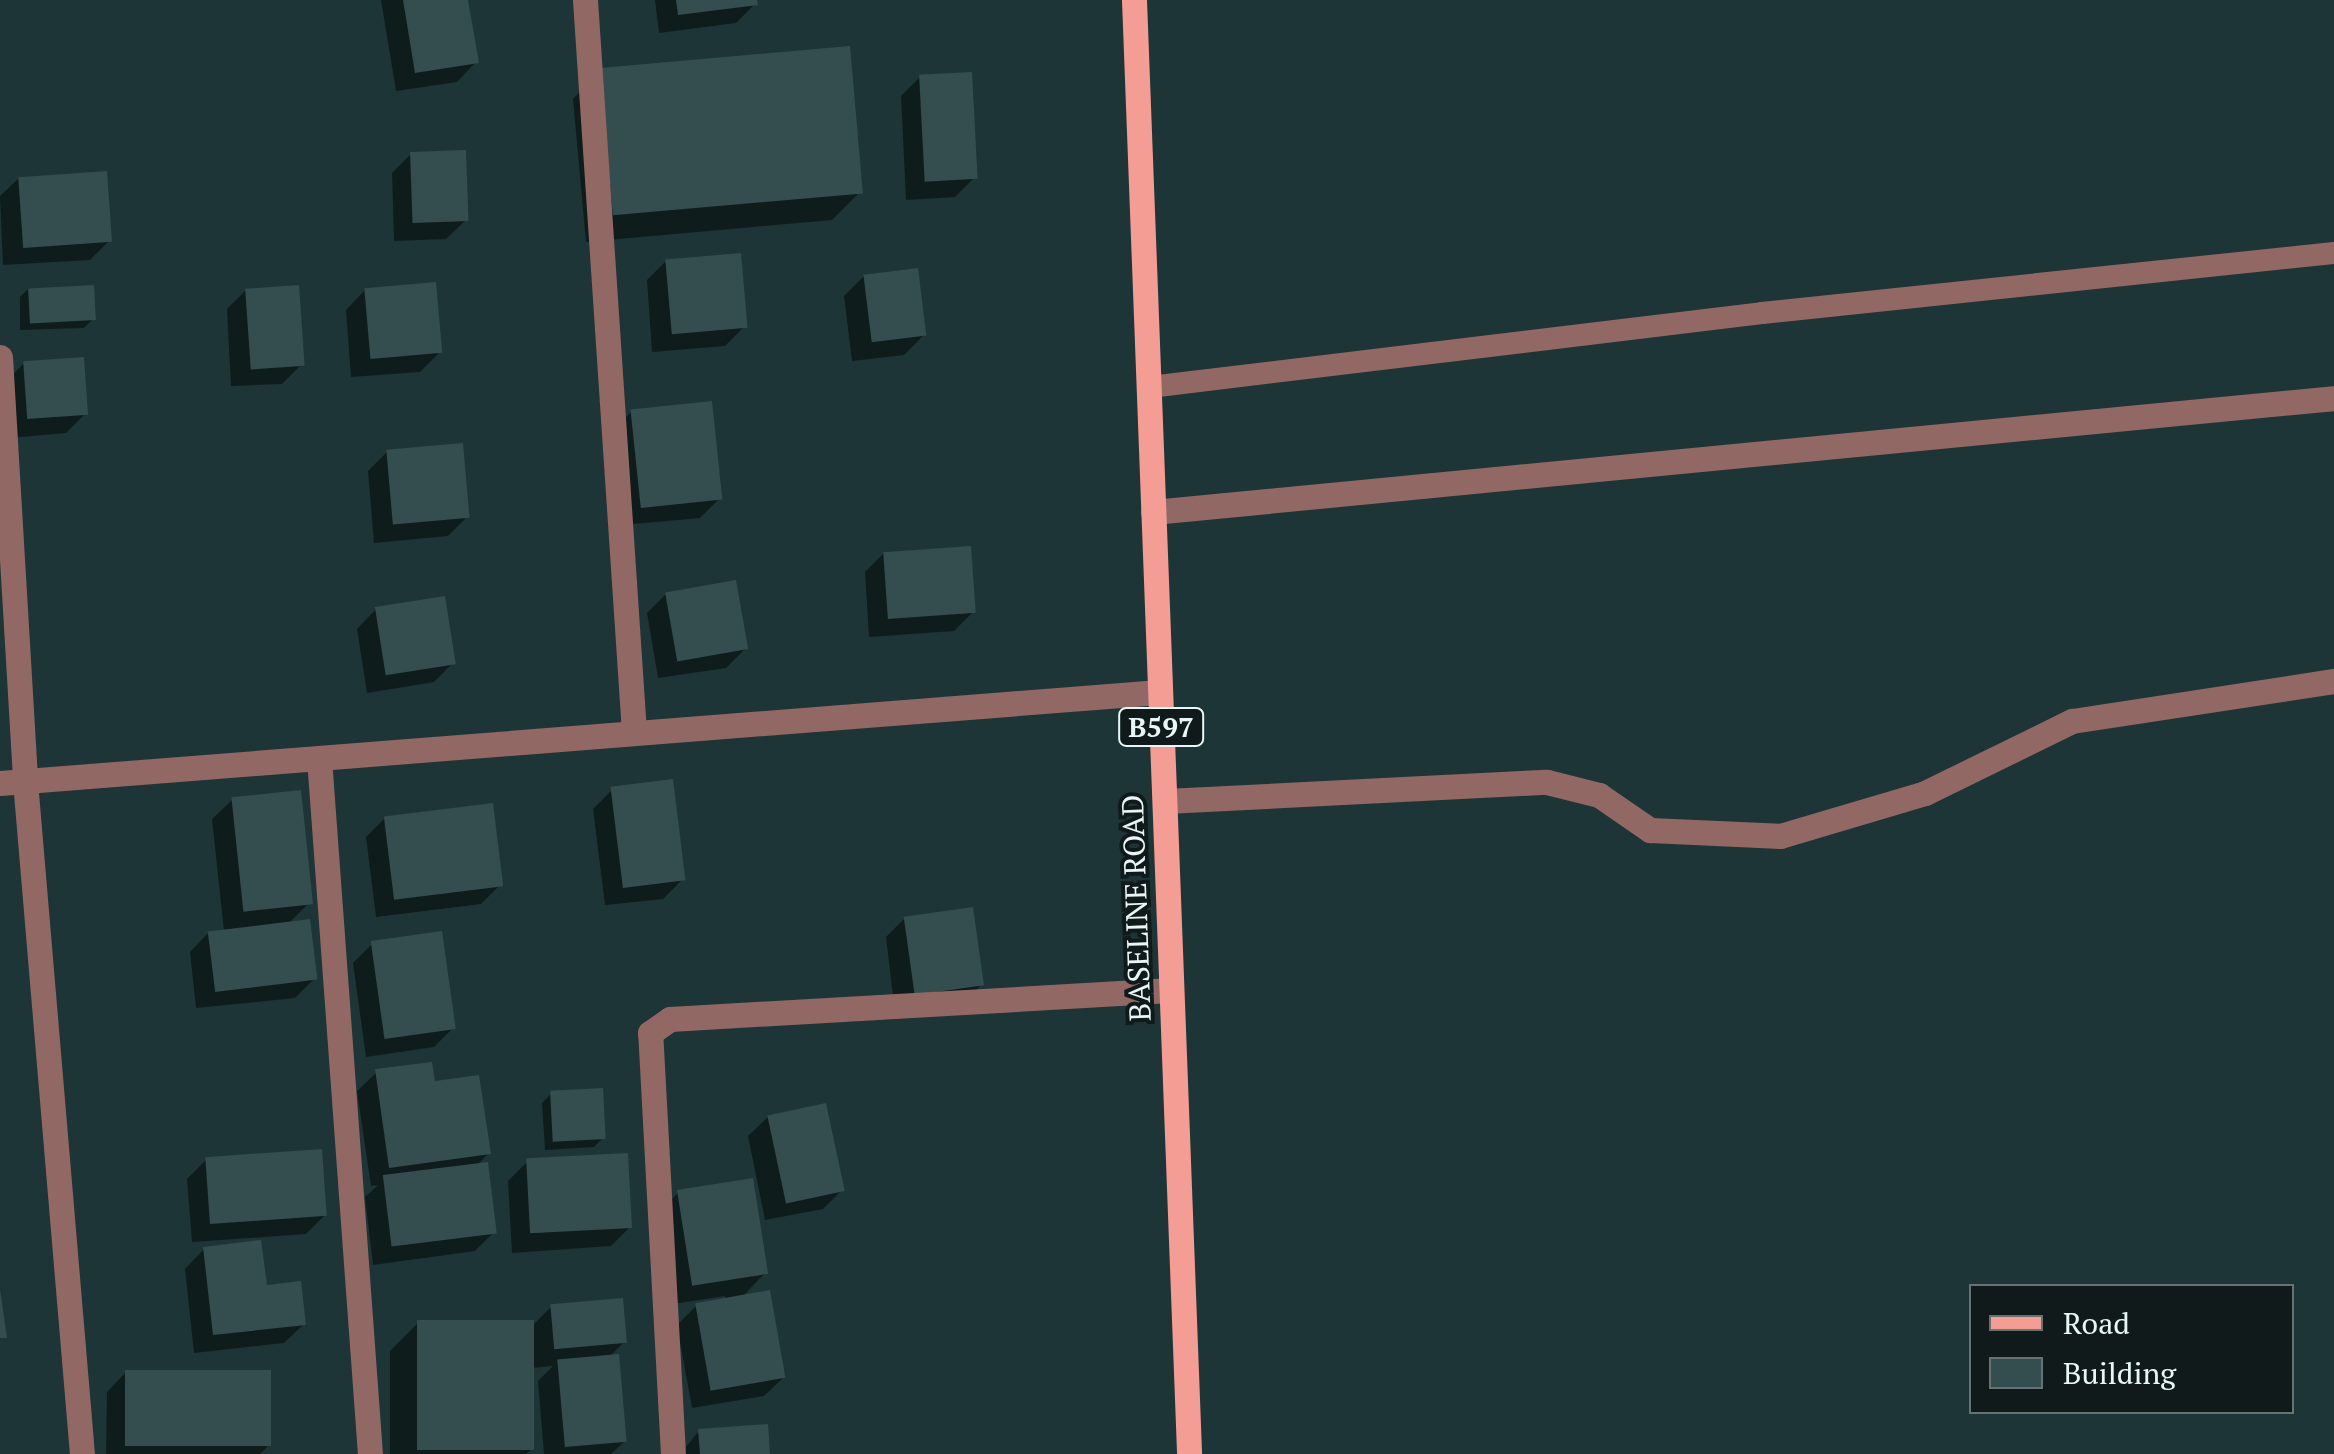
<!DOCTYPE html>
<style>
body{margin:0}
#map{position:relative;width:2334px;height:1454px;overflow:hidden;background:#1d3536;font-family:"PT Serif",serif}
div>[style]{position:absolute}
.shadow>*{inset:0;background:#0007}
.building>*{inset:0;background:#344d4f;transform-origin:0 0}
.service>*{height:22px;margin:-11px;padding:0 11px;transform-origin:11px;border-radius:11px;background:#926864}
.minor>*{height:25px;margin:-12.5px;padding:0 12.5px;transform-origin:12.5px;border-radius:12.5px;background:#926864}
.primary>*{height:25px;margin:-12.5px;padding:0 12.5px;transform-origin:12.5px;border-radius:12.5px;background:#f49d95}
span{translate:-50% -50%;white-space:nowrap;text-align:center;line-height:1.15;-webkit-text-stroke:8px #101a1b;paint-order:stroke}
.shield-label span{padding:2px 8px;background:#101a1b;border:2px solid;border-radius:8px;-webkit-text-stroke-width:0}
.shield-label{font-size:28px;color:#e8f6f7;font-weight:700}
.street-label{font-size:30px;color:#e8f6f7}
.legend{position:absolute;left:1969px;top:1284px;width:325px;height:130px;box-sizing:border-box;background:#101a1b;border:2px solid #667273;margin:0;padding:12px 18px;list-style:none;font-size:30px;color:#e8f6f7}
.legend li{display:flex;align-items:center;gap:20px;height:50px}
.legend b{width:50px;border:2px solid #667273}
</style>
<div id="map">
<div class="shadow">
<i style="clip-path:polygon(381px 0,466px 0,476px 62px,457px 82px,396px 91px)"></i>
<i style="clip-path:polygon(655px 0,755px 0,755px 4px,736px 23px,659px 33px)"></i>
<i style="clip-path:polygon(601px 70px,860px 192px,832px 220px,586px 242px,573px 99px)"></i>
<i style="clip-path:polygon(920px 77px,974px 178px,955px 197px,906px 200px,901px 96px)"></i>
<i style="clip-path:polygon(411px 154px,466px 220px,446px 239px,394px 241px,392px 173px)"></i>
<i style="clip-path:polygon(19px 178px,109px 241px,90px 260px,3px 265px,0 196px)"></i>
<i style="clip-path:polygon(666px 261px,744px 327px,725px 346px,652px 352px,647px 280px)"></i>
<i style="clip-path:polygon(864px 276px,924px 335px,904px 355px,852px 361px,844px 296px)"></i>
<i style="clip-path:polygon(29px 288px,93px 319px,84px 328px,20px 330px,20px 297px)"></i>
<i style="clip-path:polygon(246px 290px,301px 365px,282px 384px,231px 386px,227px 309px)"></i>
<i style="clip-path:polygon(365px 290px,440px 352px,420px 372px,351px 377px,346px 310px)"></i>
<i style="clip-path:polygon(24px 363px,85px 414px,66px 433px,10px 438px,5px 383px)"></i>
<i style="clip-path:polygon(631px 412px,720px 498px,700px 518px,622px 525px,612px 432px)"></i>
<i style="clip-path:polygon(387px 452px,467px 517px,448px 536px,374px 543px,368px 471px)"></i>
<i style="clip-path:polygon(884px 553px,973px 612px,954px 631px,869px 637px,865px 572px)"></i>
<i style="clip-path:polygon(667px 593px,745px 649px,726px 668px,658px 678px,647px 613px)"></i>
<i style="clip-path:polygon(376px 609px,453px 663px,434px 682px,367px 693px,357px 629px)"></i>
<i style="clip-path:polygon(612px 790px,682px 880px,663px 899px,605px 905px,593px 809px)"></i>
<i style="clip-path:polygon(232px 800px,309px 903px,288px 924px,314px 979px,295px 998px,196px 1008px,190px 952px,209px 932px,224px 931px,212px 819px)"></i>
<i style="clip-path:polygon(385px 818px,500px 885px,481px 904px,376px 917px,366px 837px)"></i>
<i style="clip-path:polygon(905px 918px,981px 985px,962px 1004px,895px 1013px,886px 937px)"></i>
<i style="clip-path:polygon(372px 944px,453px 1028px,434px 1047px,366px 1057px,353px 963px)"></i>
<i style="clip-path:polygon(377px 1072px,433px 1084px,489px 1153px,475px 1167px,494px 1232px,475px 1251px,373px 1265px,365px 1197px,378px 1185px,371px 1186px,357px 1091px)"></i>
<i style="clip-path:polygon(551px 1094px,603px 1138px,594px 1147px,545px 1150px,542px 1103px)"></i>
<i style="clip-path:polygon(768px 1117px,842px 1190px,823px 1209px,765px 1220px,748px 1136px)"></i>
<i style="clip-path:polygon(206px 1160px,325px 1215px,306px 1234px,192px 1242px,187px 1179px)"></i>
<i style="clip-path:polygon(527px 1162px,630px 1227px,611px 1246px,512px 1253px,508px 1181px)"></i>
<i style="clip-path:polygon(678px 1193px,765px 1273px,741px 1298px,784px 1377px,764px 1396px,692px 1408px,677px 1325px,696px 1306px,726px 1300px,725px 1296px,673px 1304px,659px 1212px)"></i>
<i style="clip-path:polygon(204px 1249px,265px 1287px,304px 1324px,284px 1343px,194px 1353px,185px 1269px)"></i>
<i style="clip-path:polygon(551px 1307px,624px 1342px,609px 1357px,624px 1442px,611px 1454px,544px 1454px,538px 1381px,553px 1366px,531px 1368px,532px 1449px,526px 1454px,390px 1454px,390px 1351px,418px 1323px,531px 1327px)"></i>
<i style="clip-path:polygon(126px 1372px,268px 1446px,260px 1454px,106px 1454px,107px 1392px)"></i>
<i style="clip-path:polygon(699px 1431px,768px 1454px,680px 1454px)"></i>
</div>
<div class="building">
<i style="clip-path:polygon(403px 0,468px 0,479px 63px,415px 73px)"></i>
<i style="clip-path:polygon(676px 0,757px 0,758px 5px,678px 15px)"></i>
<i style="left:850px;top:46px;width:148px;height:251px;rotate:85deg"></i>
<i style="left:972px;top:72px;width:107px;height:53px;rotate:87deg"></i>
<i style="left:466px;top:150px;width:71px;height:56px;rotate:88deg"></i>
<i style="left:107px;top:171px;width:71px;height:89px;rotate:86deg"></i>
<i style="left:741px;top:253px;width:75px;height:76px;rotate:85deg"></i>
<i style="left:918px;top:268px;width:68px;height:55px;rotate:83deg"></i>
<i style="left:436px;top:282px;width:71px;height:72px;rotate:85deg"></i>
<i style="left:94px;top:285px;width:35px;height:66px;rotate:87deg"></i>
<i style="left:299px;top:285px;width:81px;height:54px;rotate:86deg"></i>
<i style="left:84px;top:357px;width:58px;height:61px;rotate:86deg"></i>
<i style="left:712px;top:401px;width:99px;height:82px;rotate:84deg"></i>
<i style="left:463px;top:443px;width:75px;height:77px;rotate:85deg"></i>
<i style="left:971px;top:546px;width:67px;height:88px;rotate:86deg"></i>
<i style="left:736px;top:580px;width:70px;height:72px;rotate:80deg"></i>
<i style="left:445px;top:596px;width:69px;height:71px;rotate:81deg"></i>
<i style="left:673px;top:779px;width:102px;height:63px;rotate:83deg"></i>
<i style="left:301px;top:790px;width:115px;height:70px;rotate:84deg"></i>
<i style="left:493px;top:803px;width:84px;height:110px;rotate:83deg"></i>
<i style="left:973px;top:907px;width:79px;height:70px;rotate:82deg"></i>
<i style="left:310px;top:919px;width:61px;height:103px;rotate:83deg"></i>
<i style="left:442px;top:931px;width:99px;height:72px;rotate:82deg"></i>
<i style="clip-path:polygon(432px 1062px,435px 1081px,479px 1075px,491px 1154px,389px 1168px,375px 1069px)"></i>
<i style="left:603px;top:1088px;width:51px;height:53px;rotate:87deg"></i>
<i style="left:826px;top:1103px;width:90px;height:60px;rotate:78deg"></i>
<i style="left:322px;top:1149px;width:67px;height:117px;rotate:86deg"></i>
<i style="left:628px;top:1153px;width:75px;height:102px;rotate:87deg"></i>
<i style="left:488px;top:1162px;width:72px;height:106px;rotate:83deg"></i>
<i style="left:753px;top:1178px;width:97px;height:77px;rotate:81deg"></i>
<i style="clip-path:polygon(261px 1240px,267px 1285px,301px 1281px,306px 1325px,213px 1335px,203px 1247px)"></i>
<i style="clip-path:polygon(0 1289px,7px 1338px,0 1338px)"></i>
<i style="left:770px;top:1290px;width:89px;height:76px;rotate:80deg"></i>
<i style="left:623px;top:1298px;width:45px;height:73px;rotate:85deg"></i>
<i style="left:534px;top:1320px;width:130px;height:117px;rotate:90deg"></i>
<i style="left:619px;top:1354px;width:88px;height:62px;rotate:85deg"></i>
<i style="left:125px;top:1370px;width:146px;height:76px"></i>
<i style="clip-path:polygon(768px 1424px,770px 1454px,700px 1454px,698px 1429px)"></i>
</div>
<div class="service">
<i style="left:1150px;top:387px;width:616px;rotate:-6.89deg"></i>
<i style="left:1762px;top:313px;width:575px;rotate:-5.99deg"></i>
</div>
<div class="minor">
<i style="left:585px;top:0;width:734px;rotate:86.17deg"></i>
<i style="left:0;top:357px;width:425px;rotate:86.6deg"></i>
<i style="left:25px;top:781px;width:675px;rotate:85.16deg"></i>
<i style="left:1153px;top:512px;width:1186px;rotate:-5.51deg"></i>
<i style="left:319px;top:758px;width:698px;rotate:85.81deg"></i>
<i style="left:0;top:783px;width:1163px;rotate:-4.49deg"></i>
<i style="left:1166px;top:801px;width:381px;rotate:-2.9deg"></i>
<i style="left:1547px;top:782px;width:54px;rotate:14deg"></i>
<i style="left:1599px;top:795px;width:62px;rotate:34.5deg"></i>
<i style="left:1650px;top:830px;width:130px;rotate:2.6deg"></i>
<i style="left:1780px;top:836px;width:151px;rotate:-16.5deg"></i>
<i style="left:1925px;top:793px;width:164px;rotate:-26.1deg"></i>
<i style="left:2072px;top:721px;width:265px;rotate:-8.7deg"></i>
<i style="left:673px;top:1454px;width:422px;rotate:-93.1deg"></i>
<i style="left:650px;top:1033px;width:24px;rotate:-35deg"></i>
<i style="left:670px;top:1019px;width:502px;rotate:-3.31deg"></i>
</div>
<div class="primary">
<i style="left:1134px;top:0;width:1455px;rotate:87.83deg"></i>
</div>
<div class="shield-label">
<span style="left:1161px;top:727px">B597</span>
</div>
<div class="street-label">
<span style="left:1136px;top:908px;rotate:-92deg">BASELINE ROAD</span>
</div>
<ul class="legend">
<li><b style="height:12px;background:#f49d95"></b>Road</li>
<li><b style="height:28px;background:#344d4f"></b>Building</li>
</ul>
</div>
